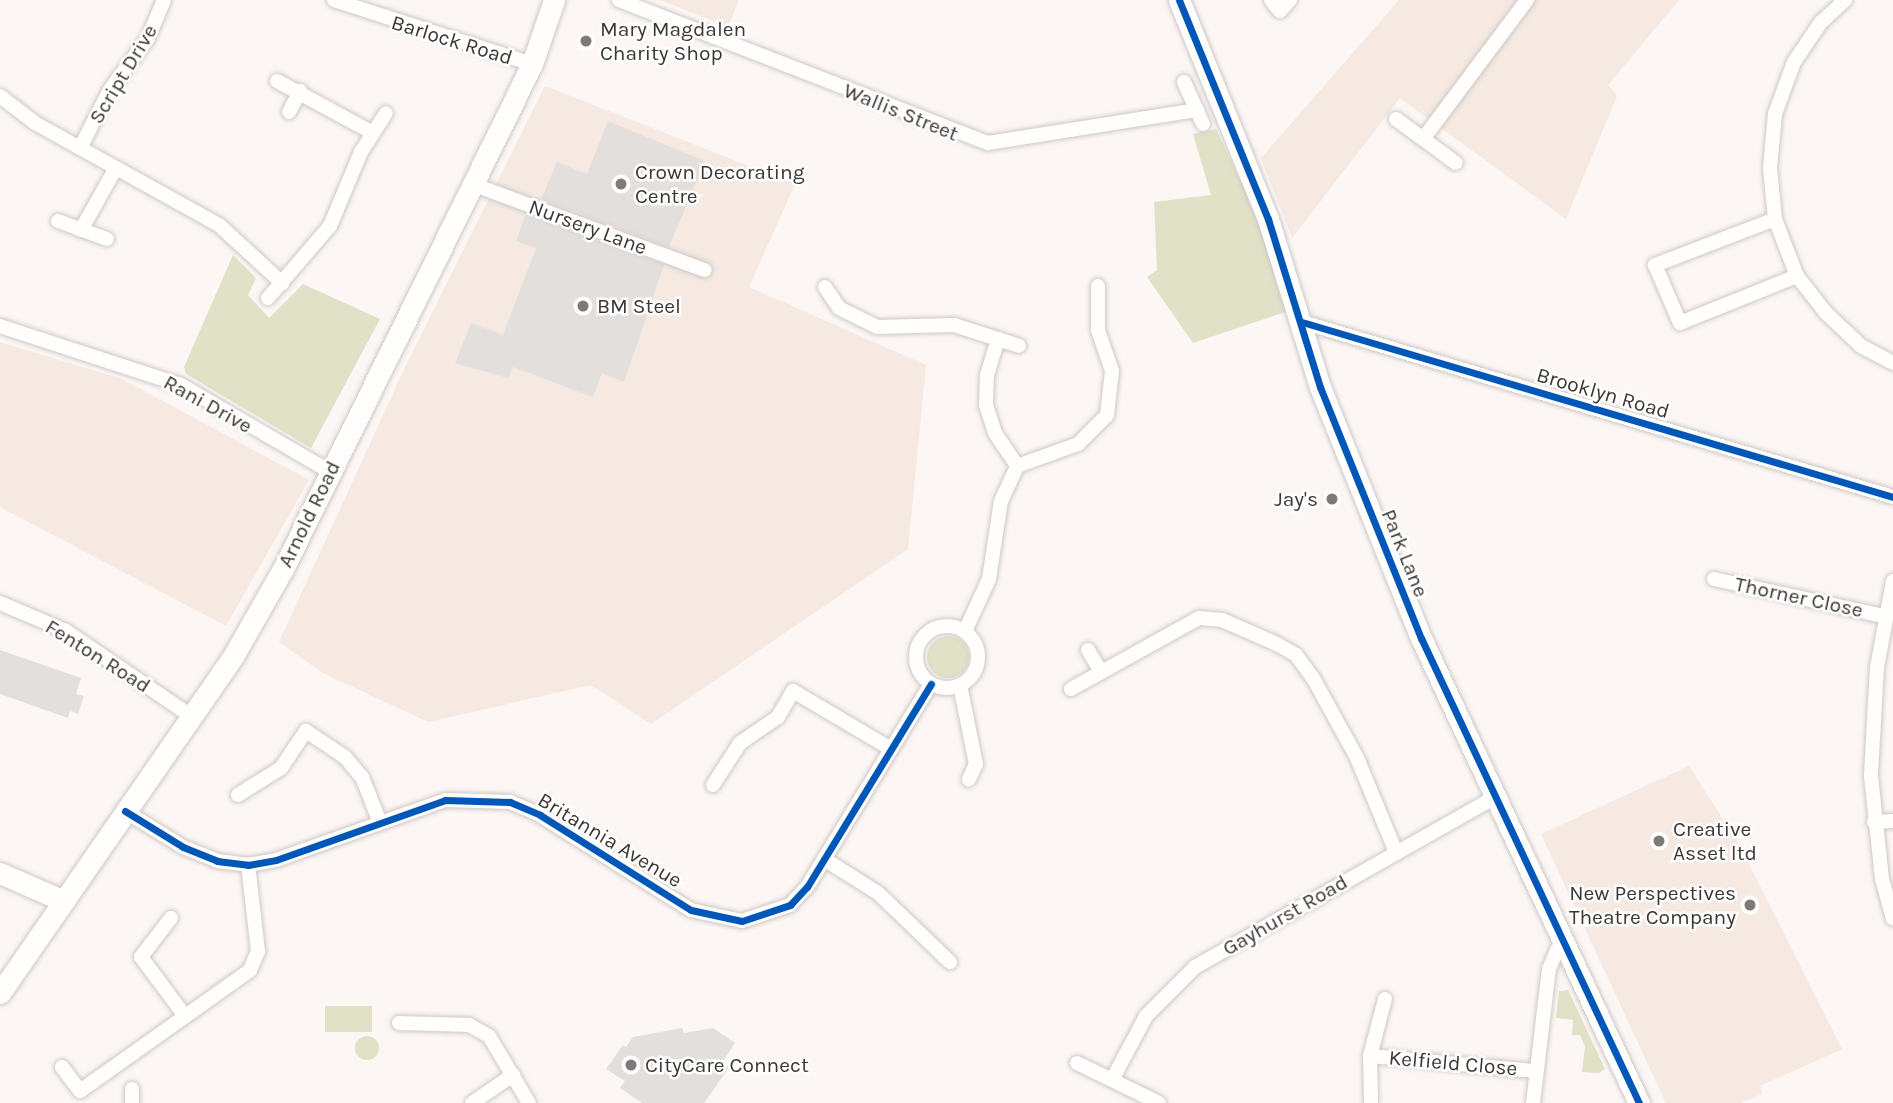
<!DOCTYPE html>
<style>
body{margin:0}
#map{position:relative;width:1893px;height:1103px;overflow:hidden;background:#fcf6f4;font-family:Karla,sans-serif}
div>[style]{position:absolute}
.built>*{inset:0;background:#f5e9e2}
.green>*{inset:0;background:#e0e1c7;transform-origin:0 0}
.round{border-radius:50%}
.building>*{inset:0;background:#e3dfdc}
.roads{filter:drop-shadow(0 0 2px #cdc9c7) drop-shadow(0 0 2px #cdc9c7)}
.street>*{height:14px;margin:-7px;padding:0 7px;transform-origin:7px;border-radius:7px;background:#fffefd}
.street>.ring{margin:-7px;padding:0;box-sizing:content-box;background:none;border:14px solid #fffefd;border-radius:50%}
.secondary>*{height:21px;margin:-10.5px;padding:0 10.5px;transform-origin:10.5px;border-radius:10.5px;background:#fffefd}
.cycleway>*{height:7px;margin:-3.5px;padding:0 3.5px;transform-origin:3.5px;border-radius:3.5px;background:#0057b8}
.dots>*{width:19px;height:19px;translate:-50% -50%;box-sizing:border-box;border:4px solid #fff;border-radius:50%}
span{translate:-50% -50%;white-space:nowrap;text-align:center;line-height:1.15;-webkit-text-stroke:5px #fff;paint-order:stroke}
.poi-label{font-size:21px;color:#3b3734}
.left{translate:0 -50%;text-align:left}
.right{translate:-100% -50%;text-align:right}
.street-label{font-size:21px;color:#3b3734}
</style>
<div id="map">
<div class="built">
<i style="clip-path:polygon(660px 0,739px 0,728px 27px)"></i>
<i style="clip-path:polygon(1399px 0,1679px 0,1608px 85px,1617px 96px,1566px 219px,1400px 98px,1292px 238px,1261px 158px)"></i>
<i style="clip-path:polygon(545px 86px,795px 184px,749px 287px,926px 365px,908px 549px,651px 724px,591px 685px,428px 722px,323px 673px,279px 642px,406px 365px)"></i>
<i style="clip-path:polygon(0 342px,122px 379px,309px 480px,226px 626px,0 507px)"></i>
<i style="clip-path:polygon(1689px 766px,1739px 844px,1842px 1049px,1760px 1086px,1762px 1094px,1740px 1103px,1666px 1103px,1541px 834px)"></i>
</div>
<div class="green">
<i style="clip-path:polygon(1216px 129px,1261px 224px,1288px 311px,1193px 343px,1147px 277px,1157px 270px,1154px 202px,1211px 195px,1193px 134px)"></i>
<i style="clip-path:polygon(233px 255px,256px 278px,248px 295px,269px 318px,303px 284px,380px 319px,311px 448px,186px 374px,184px 367px)"></i>
<i class="round" style="left:927px;top:636px;width:42px;height:42px"></i>
<i style="clip-path:polygon(1568px 990px,1605px 1069px,1599px 1073px,1582px 1072px,1585px 1046px,1580px 1035px,1572px 1035px,1573px 1020px,1556px 1018px,1559px 991px)"></i>
<i style="left:325px;top:1006px;width:47px;height:26px"></i>
<i class="round" style="left:355px;top:1036px;width:24px;height:24px"></i>
</div>
<div class="building">
<i style="clip-path:polygon(608px 121px,705px 161px,669px 247px,541px 199px,557px 162px,587px 174px)"></i>
<i style="clip-path:polygon(526px 214px,664px 265px,624px 382px,602px 373px,593px 397px,513px 367px,508px 378px,455px 363px,471px 323px,503px 335px,536px 248px,516px 241px)"></i>
<i style="clip-path:polygon(0 650px,81px 678px,76px 694px,84px 696px,78px 714px,70px 711px,68px 718px,0 694px)"></i>
<i style="clip-path:polygon(682px 1028px,684px 1033px,713px 1028px,735px 1043px,723px 1061px,730px 1066px,704px 1103px,642px 1103px,620px 1088px,625px 1081px,606px 1069px,623px 1045px,626px 1047px,633px 1037px)"></i>
</div>
<div class="roads">
<div class="street">
<i style="left:334px;top:0;width:208px;rotate:17.9deg"></i>
<i style="left:619px;top:0;width:396px;rotate:21.2deg"></i>
<i style="left:988px;top:143px;width:212px;rotate:-9deg"></i>
<i style="left:1271px;top:0;width:14px;rotate:51deg"></i>
<i style="left:1280px;top:11px;width:15px;rotate:-48deg"></i>
<i style="left:1845px;top:0;width:33px;rotate:137deg"></i>
<i style="left:1821px;top:22px;width:48px;rotate:124deg"></i>
<i style="left:1794px;top:62px;width:55px;rotate:110.1deg"></i>
<i style="left:1775px;top:114px;width:54px;rotate:95.3deg"></i>
<i style="left:1770px;top:168px;width:51px;rotate:84.4deg"></i>
<i style="left:1775px;top:219px;width:61px;rotate:68.9deg"></i>
<i style="left:1797px;top:276px;width:47px;rotate:51.9deg"></i>
<i style="left:1826px;top:313px;width:48px;rotate:43.3deg"></i>
<i style="left:1861px;top:346px;width:36px;rotate:28deg"></i>
<i style="left:277px;top:81px;width:109px;rotate:28.4deg"></i>
<i style="left:1184px;top:82px;width:46px;rotate:65.7deg"></i>
<i style="left:0;top:96px;width:44px;rotate:37.6deg"></i>
<i style="left:35px;top:123px;width:210px;rotate:29deg"></i>
<i style="left:219px;top:225px;width:86px;rotate:42.6deg"></i>
<i style="left:289px;top:112px;width:24px;rotate:-62deg"></i>
<i style="left:1396px;top:119px;width:74px;rotate:36.3deg"></i>
<i style="left:1423px;top:139px;width:174px;rotate:-53.2deg"></i>
<i style="left:80px;top:148px;width:65px;rotate:-62.7deg"></i>
<i style="left:110px;top:90px;width:64px;rotate:-53.8deg"></i>
<i style="left:148px;top:38px;width:41px;rotate:-67.2deg"></i>
<i style="left:472px;top:184px;width:248px;rotate:20.3deg"></i>
<i style="left:1775px;top:219px;width:129px;rotate:159deg"></i>
<i style="left:1655px;top:265px;width:63px;rotate:66.7deg"></i>
<i style="left:1680px;top:323px;width:126px;rotate:-21.9deg"></i>
<i style="left:58px;top:221px;width:52px;rotate:20.2deg"></i>
<i style="left:81px;top:230px;width:71px;rotate:-60.6deg"></i>
<i style="left:825px;top:287px;width:25px;rotate:56deg"></i>
<i style="left:839px;top:308px;width:42px;rotate:26.6deg"></i>
<i style="left:877px;top:327px;width:77px;rotate:-1.5deg"></i>
<i style="left:954px;top:325px;width:46px;rotate:17.7deg"></i>
<i style="left:998px;top:339px;width:38px;rotate:107deg"></i>
<i style="left:987px;top:375px;width:30px;rotate:92deg"></i>
<i style="left:986px;top:405px;width:29px;rotate:72deg"></i>
<i style="left:995px;top:433px;width:40px;rotate:56deg"></i>
<i style="left:268px;top:298px;width:95px;rotate:-49.3deg"></i>
<i style="left:330px;top:226px;width:80px;rotate:-67.3deg"></i>
<i style="left:361px;top:152px;width:46px;rotate:-57.3deg"></i>
<i style="left:1302px;top:322px;width:616px;rotate:16.49deg"></i>
<i style="left:0;top:326px;width:190px;rotate:18.1deg"></i>
<i style="left:181px;top:385px;width:171px;rotate:30.2deg"></i>
<i style="left:998px;top:339px;width:22px;rotate:18deg"></i>
<i style="left:1714px;top:579px;width:174px;rotate:12.3deg"></i>
<i style="left:1893px;top:581px;width:87px;rotate:100.5deg"></i>
<i style="left:1877px;top:667px;width:109px;rotate:93.2deg"></i>
<i style="left:1871px;top:776px;width:104px;rotate:83.9deg"></i>
<i style="left:1882px;top:879px;width:41px;rotate:74.6deg"></i>
<i style="left:0;top:603px;width:72px;rotate:23deg"></i>
<i style="left:66px;top:631px;width:151px;rotate:34.2deg"></i>
<i class="ring" style="left:916px;top:626px;width:48px;height:48px"></i>
<i style="left:965px;top:631px;width:57px;rotate:-65.2deg"></i>
<i style="left:989px;top:579px;width:79px;rotate:-81.3deg"></i>
<i style="left:1001px;top:501px;width:38px;rotate:-65deg"></i>
<i style="left:1017px;top:466px;width:65px;rotate:-19.8deg"></i>
<i style="left:1078px;top:444px;width:41px;rotate:-45deg"></i>
<i style="left:1107px;top:415px;width:44px;rotate:-83.5deg"></i>
<i style="left:1112px;top:371px;width:43px;rotate:-108.9deg"></i>
<i style="left:1098px;top:330px;width:44px;rotate:-90deg"></i>
<i style="left:1088px;top:650px;width:26px;rotate:59deg"></i>
<i style="left:960px;top:685px;width:81px;rotate:78.6deg"></i>
<i style="left:976px;top:764px;width:17px;rotate:115deg"></i>
<i style="left:1071px;top:689px;width:146px;rotate:-29deg"></i>
<i style="left:1199px;top:618px;width:23px;rotate:5deg"></i>
<i style="left:1222px;top:620px;width:60px;rotate:23.6deg"></i>
<i style="left:1277px;top:644px;width:22px;rotate:30deg"></i>
<i style="left:1296px;top:655px;width:29px;rotate:54deg"></i>
<i style="left:1313px;top:678px;width:91px;rotate:61.2deg"></i>
<i style="left:1357px;top:758px;width:102px;rotate:67.5deg"></i>
<i style="left:713px;top:785px;width:50px;rotate:-57.3deg"></i>
<i style="left:740px;top:743px;width:46px;rotate:-34.4deg"></i>
<i style="left:778px;top:717px;width:30px;rotate:-60deg"></i>
<i style="left:793px;top:691px;width:114px;rotate:30.6deg"></i>
<i style="left:238px;top:795px;width:51px;rotate:-32.1deg"></i>
<i style="left:281px;top:768px;width:45px;rotate:-56deg"></i>
<i style="left:306px;top:731px;width:47px;rotate:33.7deg"></i>
<i style="left:345px;top:757px;width:26px;rotate:50deg"></i>
<i style="left:362px;top:777px;width:46px;rotate:68.4deg"></i>
<i style="left:125px;top:811px;width:68px;rotate:31.8deg"></i>
<i style="left:183px;top:847px;width:37px;rotate:22deg"></i>
<i style="left:217px;top:861px;width:31px;rotate:7deg"></i>
<i style="left:248px;top:865px;width:28px;rotate:-10deg"></i>
<i style="left:276px;top:860px;width:179px;rotate:-19.5deg"></i>
<i style="left:445px;top:800px;width:65px;rotate:1.8deg"></i>
<i style="left:510px;top:802px;width:33px;rotate:23deg"></i>
<i style="left:540px;top:815px;width:178px;rotate:32.2deg"></i>
<i style="left:691px;top:910px;width:52px;rotate:12.2deg"></i>
<i style="left:742px;top:921px;width:51px;rotate:-18.4deg"></i>
<i style="left:790px;top:905px;width:25px;rotate:-47deg"></i>
<i style="left:807px;top:887px;width:238px;rotate:-58.6deg"></i>
<i style="left:1874px;top:822px;width:19px;rotate:-3deg"></i>
<i style="left:824px;top:859px;width:64px;rotate:32.2deg"></i>
<i style="left:878px;top:893px;width:100px;rotate:43.8deg"></i>
<i style="left:171px;top:918px;width:49px;rotate:127.6deg"></i>
<i style="left:141px;top:957px;width:74px;rotate:53.3deg"></i>
<i style="left:399px;top:1023px;width:70px;rotate:1.6deg"></i>
<i style="left:469px;top:1025px;width:23px;rotate:29deg"></i>
<i style="left:489px;top:1036px;width:78px;rotate:59.2deg"></i>
<i style="left:1370px;top:1056px;width:167px;rotate:5.2deg"></i>
<i style="left:1077px;top:1063px;width:91px;rotate:26deg"></i>
<i style="left:62px;top:1067px;width:30px;rotate:53deg"></i>
<i style="left:80px;top:1091px;width:209px;rotate:-35.4deg"></i>
<i style="left:250px;top:970px;width:21px;rotate:-67deg"></i>
<i style="left:258px;top:951px;width:87px;rotate:-96.6deg"></i>
<i style="left:1112px;top:1080px;width:72px;rotate:-62deg"></i>
<i style="left:1146px;top:1016px;width:69px;rotate:-45deg"></i>
<i style="left:1195px;top:967px;width:349px;rotate:-29.5deg"></i>
<i style="left:132px;top:1089px;width:14px;rotate:90deg"></i>
<i style="left:472px;top:1103px;width:50px;rotate:-34.3deg"></i>
<i style="left:1371px;top:1103px;width:47px;rotate:-91.2deg"></i>
<i style="left:1370px;top:1056px;width:59px;rotate:-75.3deg"></i>
<i style="left:1533px;top:1103px;width:135px;rotate:-83.2deg"></i>
<i style="left:1549px;top:969px;width:21px;rotate:-67deg"></i>
<i style="left:1557px;top:950px;width:11px;rotate:-27deg"></i>
</div>
<div class="secondary">
<i style="left:1179px;top:0;width:236px;rotate:67.9deg"></i>
<i style="left:1268px;top:219px;width:176px;rotate:72.8deg"></i>
<i style="left:1320px;top:387px;width:271px;rotate:68.1deg"></i>
<i style="left:1421px;top:638px;width:514px;rotate:64.88deg"></i>
<i style="left:0;top:873px;width:70px;rotate:23.6deg"></i>
<i style="left:0;top:993px;width:413px;rotate:-55.3deg"></i>
<i style="left:235px;top:653px;width:97px;rotate:-60.3deg"></i>
<i style="left:283px;top:569px;width:563px;rotate:-63.75deg"></i>
<i style="left:532px;top:64px;width:68px;rotate:-71deg"></i>
</div>
</div>
<div class="cycleway">
<i style="left:1179px;top:0;width:236px;rotate:67.9deg"></i>
<i style="left:1268px;top:219px;width:176px;rotate:72.8deg"></i>
<i style="left:1320px;top:387px;width:271px;rotate:68.1deg"></i>
<i style="left:1421px;top:638px;width:514px;rotate:64.88deg"></i>
<i style="left:1302px;top:322px;width:616px;rotate:16.49deg"></i>
<i style="left:125px;top:811px;width:68px;rotate:31.8deg"></i>
<i style="left:183px;top:847px;width:37px;rotate:22deg"></i>
<i style="left:217px;top:861px;width:31px;rotate:7deg"></i>
<i style="left:248px;top:865px;width:28px;rotate:-10deg"></i>
<i style="left:276px;top:860px;width:179px;rotate:-19.5deg"></i>
<i style="left:445px;top:800px;width:65px;rotate:1.8deg"></i>
<i style="left:510px;top:802px;width:33px;rotate:23deg"></i>
<i style="left:540px;top:815px;width:178px;rotate:32.2deg"></i>
<i style="left:691px;top:910px;width:52px;rotate:12.2deg"></i>
<i style="left:742px;top:921px;width:51px;rotate:-18.4deg"></i>
<i style="left:790px;top:905px;width:25px;rotate:-47deg"></i>
<i style="left:807px;top:887px;width:238px;rotate:-58.6deg"></i>
</div>
<div class="dots">
<i style="left:586px;top:41px;background:#7f7a77"></i>
<i style="left:621px;top:184px;background:#7f7a77"></i>
<i style="left:583px;top:306px;background:#7f7a77"></i>
<i style="left:1332px;top:499px;background:#7f7a77"></i>
<i style="left:1659px;top:841px;background:#7f7a77"></i>
<i style="left:1750px;top:905px;background:#7f7a77"></i>
<i style="left:631px;top:1065px;background:#7f7a77"></i>
</div>
<div class="poi-label">
<span class="left" style="left:600px;top:41px">Mary Magdalen<br>Charity Shop</span>
<span class="left" style="left:635px;top:184px">Crown Decorating<br>Centre</span>
<span class="left" style="left:597px;top:306px">BM Steel</span>
<span class="right" style="left:1318px;top:499px">Jay's</span>
<span class="left" style="left:1673px;top:841px">Creative<br>Asset ltd</span>
<span class="right" style="left:1736px;top:905px">New Perspectives<br>Theatre Company</span>
<span class="left" style="left:645px;top:1065px">CityCare Connect</span>
</div>
<div class="street-label">
<span style="left:452px;top:40px;rotate:17deg">Barlock Road</span>
<span style="left:123px;top:74px;rotate:-59deg">Script Drive</span>
<span style="left:901px;top:112px;rotate:22deg">Wallis Street</span>
<span style="left:588px;top:227px;rotate:20deg">Nursery Lane</span>
<span style="left:1603px;top:393px;rotate:16deg">Brooklyn Road</span>
<span style="left:208px;top:404px;rotate:29deg">Rani Drive</span>
<span style="left:309px;top:514px;rotate:-64deg">Arnold Road</span>
<span style="left:1405px;top:553px;rotate:68deg">Park Lane</span>
<span style="left:1799px;top:597px;rotate:12deg">Thorner Close</span>
<span style="left:98px;top:656px;rotate:32deg">Fenton Road</span>
<span style="left:610px;top:840px;rotate:31deg">Britannia Avenue</span>
<span style="left:1285px;top:915px;rotate:-30deg">Gayhurst Road</span>
<span style="left:1453px;top:1063px;rotate:5deg">Kelfield Close</span>
</div>
</div>
